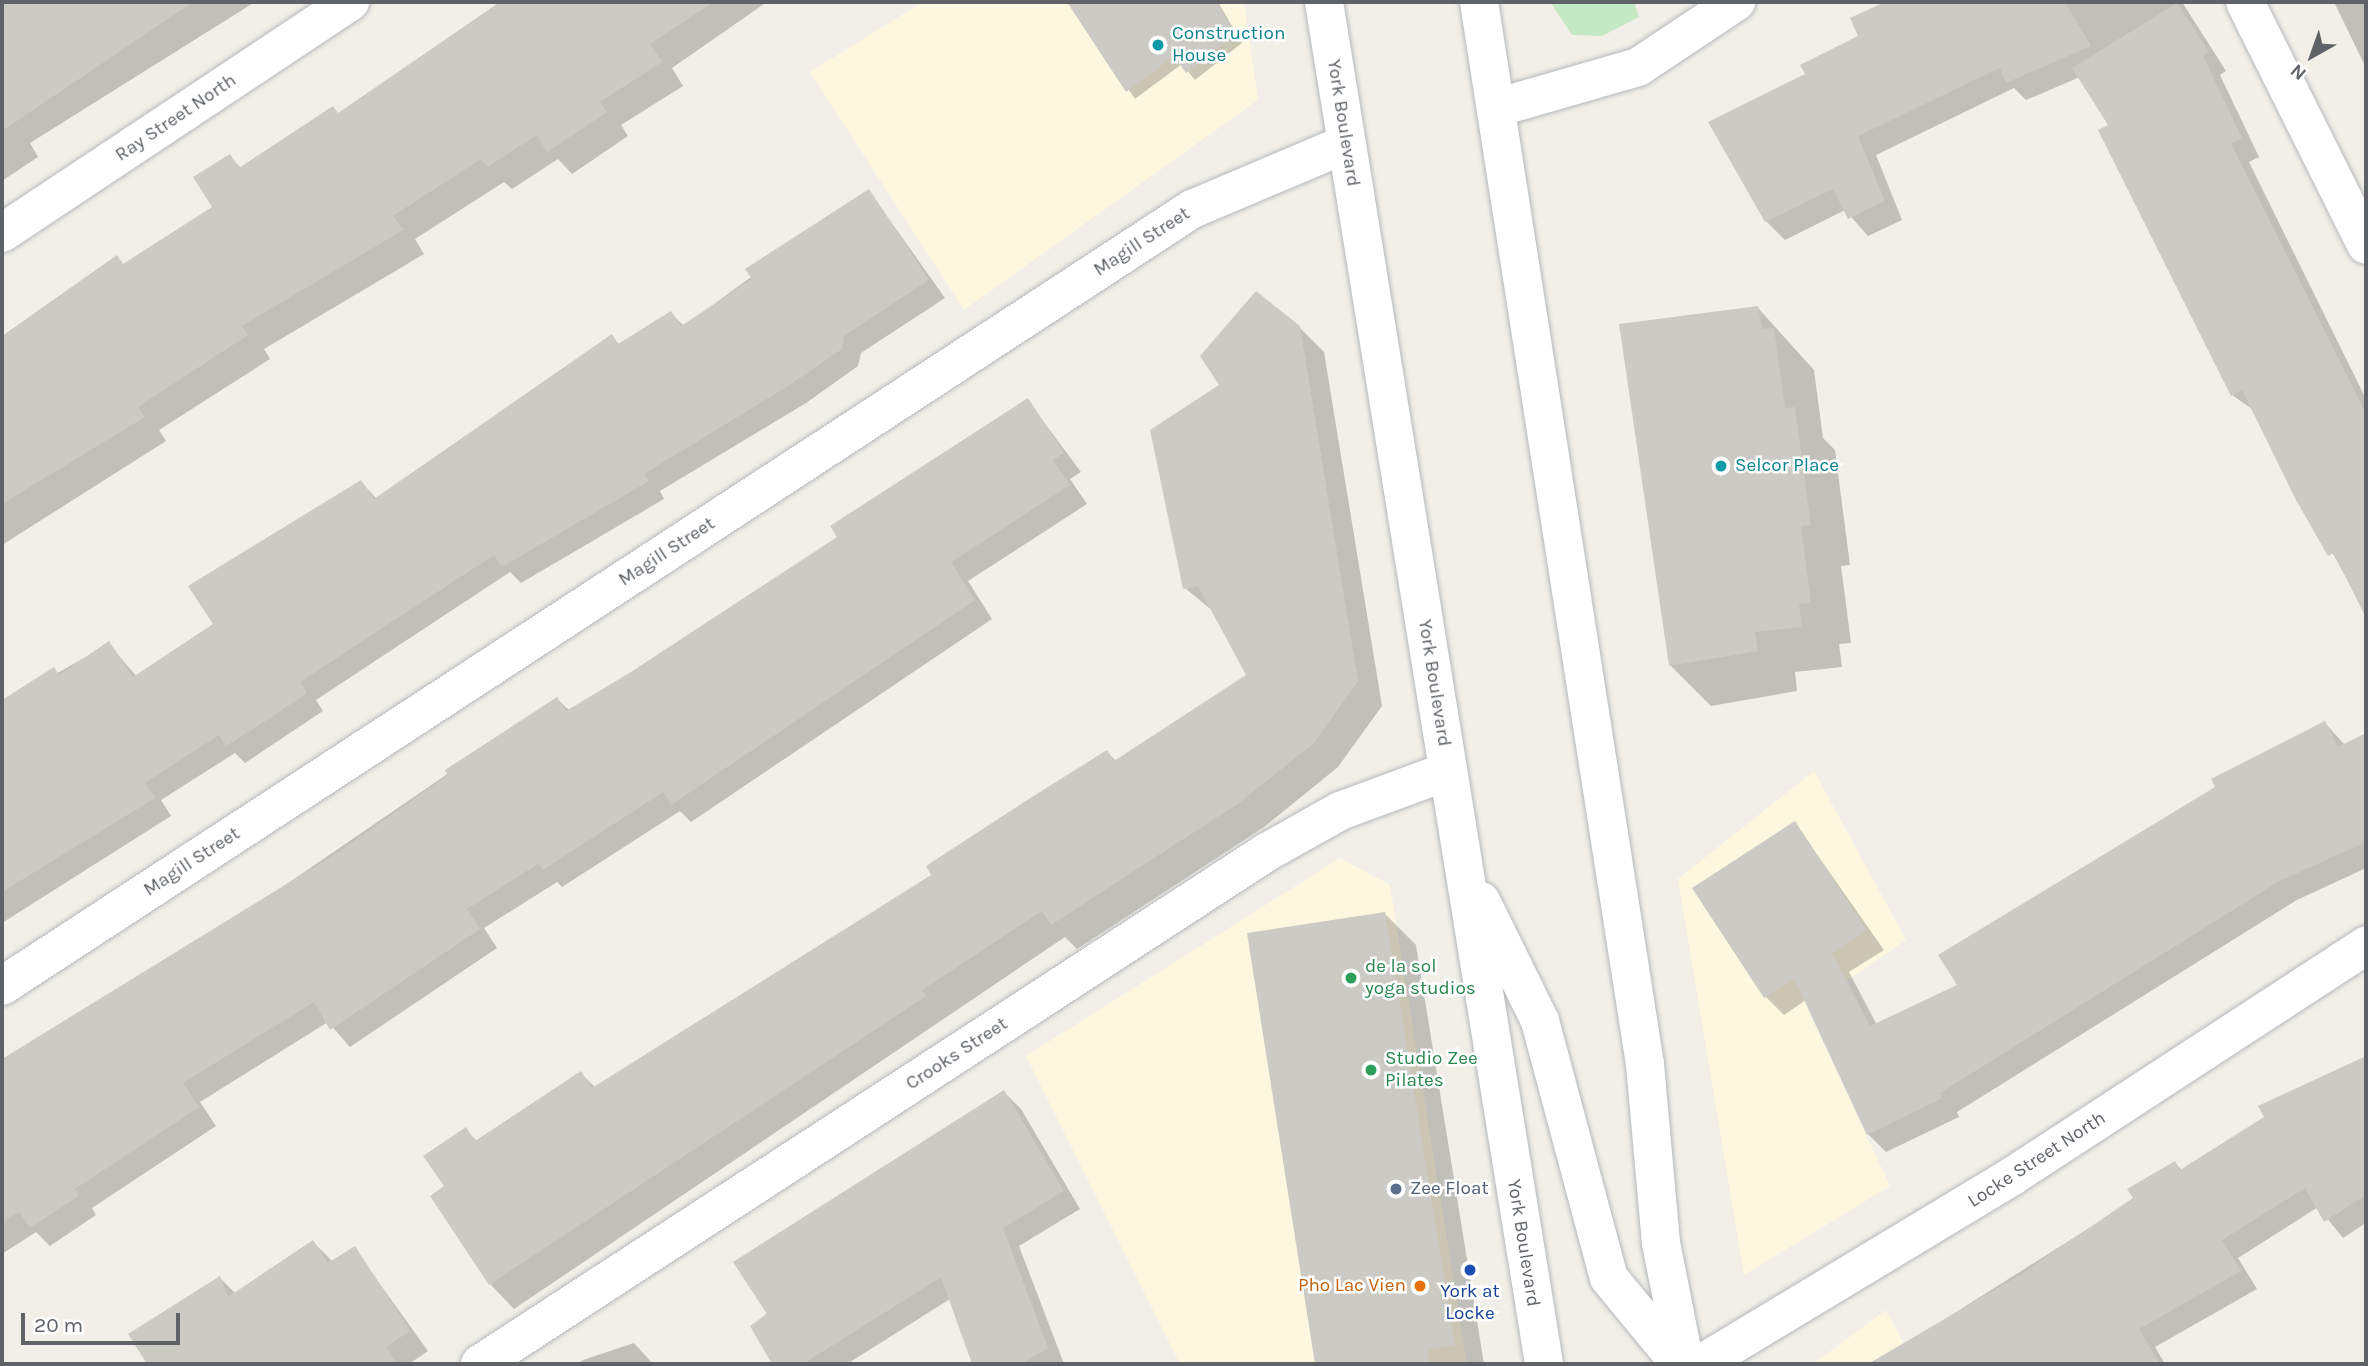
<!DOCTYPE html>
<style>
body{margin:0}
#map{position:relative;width:2368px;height:1366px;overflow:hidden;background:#f1efe8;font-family:Karla,sans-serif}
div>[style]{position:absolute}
.commercial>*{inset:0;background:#fef7e0}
.green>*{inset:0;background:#c5e8c5}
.shadow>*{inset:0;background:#0003}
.building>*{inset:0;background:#cccac5}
.roads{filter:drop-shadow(0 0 2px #b5b8bc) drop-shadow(0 0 2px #b5b8bc)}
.minor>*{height:38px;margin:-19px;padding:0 19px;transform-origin:19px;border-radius:19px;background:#fff}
.secondary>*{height:38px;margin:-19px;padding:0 19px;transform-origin:19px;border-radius:19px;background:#fff}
.dots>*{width:19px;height:19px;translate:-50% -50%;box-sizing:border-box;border:4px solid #fff;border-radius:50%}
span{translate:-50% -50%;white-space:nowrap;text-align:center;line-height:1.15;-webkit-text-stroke:5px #fff;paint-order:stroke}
.culture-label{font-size:19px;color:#0d838f}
.left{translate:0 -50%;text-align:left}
.street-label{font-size:19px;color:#5f6368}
.leisure-label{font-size:19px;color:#27864d}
.service-label{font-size:19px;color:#4e5e75}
.food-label{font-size:19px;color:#c56008}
.right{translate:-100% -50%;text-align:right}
.transit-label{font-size:19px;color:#164399}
.frame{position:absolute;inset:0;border:4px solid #5f6368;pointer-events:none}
.north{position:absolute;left:2277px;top:21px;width:70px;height:70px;-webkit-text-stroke:5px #fff;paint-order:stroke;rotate:220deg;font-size:19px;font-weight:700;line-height:28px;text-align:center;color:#5f6368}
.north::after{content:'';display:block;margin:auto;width:24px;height:32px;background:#5f6368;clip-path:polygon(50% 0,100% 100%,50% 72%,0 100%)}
.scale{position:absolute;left:21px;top:1313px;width:159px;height:32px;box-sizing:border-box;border:4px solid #5f6368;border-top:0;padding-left:9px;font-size:21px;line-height:24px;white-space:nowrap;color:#5f6368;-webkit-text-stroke:5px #fff;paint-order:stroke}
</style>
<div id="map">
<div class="commercial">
<i style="clip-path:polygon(923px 2px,1244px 2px,1258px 100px,964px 310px,810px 72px)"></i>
<i style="clip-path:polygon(1814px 771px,1906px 940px,1807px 1008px,1890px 1186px,1744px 1275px,1678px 879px)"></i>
<i style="clip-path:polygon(1340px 858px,1390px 885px,1467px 1364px,1180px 1364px,1026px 1056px)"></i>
<i style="clip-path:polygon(1886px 1310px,1914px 1364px,1813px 1364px)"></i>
</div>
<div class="green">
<i style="clip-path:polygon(1550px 2px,1634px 2px,1639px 17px,1602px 36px,1572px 35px)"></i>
</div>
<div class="shadow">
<i style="clip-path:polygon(2px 2px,255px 2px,30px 143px,38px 157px,2px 181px)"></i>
<i style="clip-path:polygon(504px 2px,767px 2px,672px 68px,683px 86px,621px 125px,628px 136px,572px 174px,558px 159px,512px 189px,504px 182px,415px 239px,424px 254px,264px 349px,270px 359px,159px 430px,166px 441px,2px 545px,2px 337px,117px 257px,124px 265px,214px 207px,229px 156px,241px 168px,339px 115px)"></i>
<i style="clip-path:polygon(1069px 2px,1218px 2px,1242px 43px,1195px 80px,1182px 64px,1135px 99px)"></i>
<i style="clip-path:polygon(1889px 2px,2182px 2px,2226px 71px,2220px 75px,2259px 157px,2249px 162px,2366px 399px,2366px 614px,2255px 411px,2232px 395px,2111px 126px,2080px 77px,2026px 100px,2014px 88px,1876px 155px,1902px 220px,1868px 236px,1845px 210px,1785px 240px,1766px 221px,1807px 74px,1860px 37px,1852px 19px)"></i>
<i style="clip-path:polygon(2334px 2px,2366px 2px,2366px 68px)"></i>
<i style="clip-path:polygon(869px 191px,945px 298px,861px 353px,858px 366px,806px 403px,660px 491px,664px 499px,521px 583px,510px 572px,316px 700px,323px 711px,245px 763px,235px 753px,161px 800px,171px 816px,2px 923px,2px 704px,109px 644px,137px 677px,216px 625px,361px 482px,377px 499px,612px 337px,620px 345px,671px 313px,684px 326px)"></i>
<i style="clip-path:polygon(1758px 308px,1814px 370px,1823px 438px,1835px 450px,1850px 565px,1841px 566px,1851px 643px,1839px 644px,1842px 667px,1795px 672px,1797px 691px,1711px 706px,1670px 665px)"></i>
<i style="clip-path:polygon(1299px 327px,1324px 352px,1382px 706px,1338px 767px,1264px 827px,1077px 949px,1065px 937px,514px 1309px,490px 1284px,446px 1187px,466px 1130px,477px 1141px,580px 1073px,596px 1088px,933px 875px,1107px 752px,1116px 761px,1248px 676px,1214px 612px,1185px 588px,1222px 386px)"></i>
<i style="clip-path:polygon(1028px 401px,1081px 472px,1070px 479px,1087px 504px,968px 581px,992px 619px,691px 822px,680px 811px,562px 887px,557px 882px,484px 928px,497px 948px,350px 1047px,328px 1022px,200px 1102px,216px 1126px,92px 1208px,96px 1215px,50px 1246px,36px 1232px,2px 1254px,2px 1079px,557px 699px,570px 711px,632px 674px,839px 538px)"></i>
<i style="clip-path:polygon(2325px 723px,2345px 745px,2354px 741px,2366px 753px,2366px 868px,2297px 900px,1957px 1112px,1959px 1117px,1886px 1152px,1868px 1134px,1806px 1000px,1784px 1015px,1765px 996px,1795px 823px,1884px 950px,1849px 972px,1877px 1025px,1959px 986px)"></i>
<i style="clip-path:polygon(1385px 914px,1416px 945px,1484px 1364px,1317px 1364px,1249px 934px)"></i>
<i style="clip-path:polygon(2366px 1057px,2366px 1223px,2343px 1238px,2318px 1207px,2238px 1258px,2257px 1289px,2155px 1347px,2165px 1364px,1927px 1364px,1912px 1340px,2135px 1199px,2175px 1163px,2182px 1170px,2266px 1117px,2260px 1107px)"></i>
<i style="clip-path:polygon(1004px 1092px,1021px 1109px,1080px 1209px,1019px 1246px,1064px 1364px,974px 1364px,950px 1299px,847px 1364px,774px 1364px,752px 1327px)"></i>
<i style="clip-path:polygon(313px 1242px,333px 1262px,354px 1248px,428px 1351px,409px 1364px,149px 1364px,130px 1334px,220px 1278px,236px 1294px)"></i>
<i style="clip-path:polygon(634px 1343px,653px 1364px,577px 1364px,583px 1360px)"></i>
</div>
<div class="building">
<i style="clip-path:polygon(2px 2px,193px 2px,2px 131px)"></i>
<i style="clip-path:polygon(500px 2px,714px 2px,650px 44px,662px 62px,600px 102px,607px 112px,547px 152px,537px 135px,487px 167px,481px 159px,393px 216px,403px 230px,242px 326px,248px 335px,138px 407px,145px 417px,2px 504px,2px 336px,117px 255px,123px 264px,212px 207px,193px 177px,230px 154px,239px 168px,333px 106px,338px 113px)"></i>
<i style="clip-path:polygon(1067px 2px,1216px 2px,1235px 33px,1186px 73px,1174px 56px,1126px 92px)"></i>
<i style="clip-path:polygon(1885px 2px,2065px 2px,2091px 46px,2006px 83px,2000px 68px,1858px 136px,1885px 201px,1848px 219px,1833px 189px,1765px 222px,1708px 122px,1805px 74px,1800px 65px,1858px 36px,1850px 18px)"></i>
<i style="clip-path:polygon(2177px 3px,2209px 52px,2203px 56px,2242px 138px,2231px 143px,2366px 414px,2366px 618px,2334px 553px,2328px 556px,2296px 500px,2242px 390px,2231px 396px,2098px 130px,2108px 125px,2072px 68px)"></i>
<i style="clip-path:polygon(869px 189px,929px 280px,844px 336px,842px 349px,788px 386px,644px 474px,649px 481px,502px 567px,494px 555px,300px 682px,307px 693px,267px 720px,226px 746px,219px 735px,145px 783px,155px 798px,2px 892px,2px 700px,54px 667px,59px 675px,109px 641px,133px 677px,213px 624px,188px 586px,361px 480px,374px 499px,612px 334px,618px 344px,671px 311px,681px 326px,752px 279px,745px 269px)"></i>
<i style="clip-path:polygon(1256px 291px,1300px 326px,1358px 681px,1314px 743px,1239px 803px,1051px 925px,1042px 911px,922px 990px,926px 996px,489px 1285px,430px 1196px,444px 1186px,423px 1156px,466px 1127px,475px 1141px,581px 1071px,592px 1088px,931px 875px,926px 866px,1024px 802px,1107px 750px,1114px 761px,1246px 675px,1198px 586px,1183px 589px,1150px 430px,1219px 385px,1200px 356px)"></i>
<i style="clip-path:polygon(1758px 306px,1762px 329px,1774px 328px,1785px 408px,1795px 407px,1811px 525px,1801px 526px,1811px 603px,1799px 604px,1802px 627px,1755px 632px,1758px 651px,1669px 666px,1619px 324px)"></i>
<i style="clip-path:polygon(1028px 398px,1064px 453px,1053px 460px,1070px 485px,951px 562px,975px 600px,671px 805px,663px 792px,543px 870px,538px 864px,467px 909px,480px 929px,330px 1030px,314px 1002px,183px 1083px,199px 1107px,75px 1189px,79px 1196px,30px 1228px,19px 1212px,2px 1223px,2px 1059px,337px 853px,448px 775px,445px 770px,557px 697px,566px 711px,631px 672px,837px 537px,830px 526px)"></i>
<i style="clip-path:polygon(2325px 721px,2338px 747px,2366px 733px,2366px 842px,2278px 882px,1940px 1093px,1942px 1098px,1867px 1135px,1794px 978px,1764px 998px,1692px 888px,1795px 821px,1867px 931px,1832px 953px,1870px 1026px,1957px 985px,1938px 955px,2215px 787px,2211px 779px)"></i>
<i style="clip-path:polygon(1385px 912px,1455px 1345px,1427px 1350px,1429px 1364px,1315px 1364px,1247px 933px)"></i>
<i style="clip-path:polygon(2366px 1056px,2366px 1195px,2324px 1222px,2305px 1188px,2222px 1240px,2241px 1271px,2139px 1329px,2160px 1364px,1868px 1364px,2023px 1273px,2133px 1198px,2127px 1189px,2175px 1161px,2180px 1170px,2264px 1117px,2258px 1106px)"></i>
<i style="clip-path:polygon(1004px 1090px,1064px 1191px,1003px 1228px,1048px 1348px,1021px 1364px,972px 1364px,941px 1277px,803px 1364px,772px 1364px,750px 1326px,767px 1314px,733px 1262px)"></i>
<i style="clip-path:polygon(313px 1240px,328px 1263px,355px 1246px,410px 1331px,386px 1347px,397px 1364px,147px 1364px,128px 1334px,220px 1276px,228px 1297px)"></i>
</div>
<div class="roads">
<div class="minor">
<i style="left:2245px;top:2px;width:271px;rotate:63.5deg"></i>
<i style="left:1496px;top:108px;width:148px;rotate:-16.1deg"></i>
<i style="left:1638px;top:67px;width:118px;rotate:-33.6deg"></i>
<i style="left:2px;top:233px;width:418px;rotate:-33.6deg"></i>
<i style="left:2px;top:986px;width:1421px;rotate:-33.14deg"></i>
<i style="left:1192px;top:209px;width:167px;rotate:-22.9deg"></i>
<i style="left:480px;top:1364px;width:939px;rotate:-33.05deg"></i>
<i style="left:1267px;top:852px;width:84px;rotate:-29.3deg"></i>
<i style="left:1340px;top:811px;width:115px;rotate:-20.3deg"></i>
<i style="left:1701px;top:1364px;width:362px;rotate:-31.1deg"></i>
<i style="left:2011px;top:1177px;width:424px;rotate:-33.1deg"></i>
</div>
<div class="secondary">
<i style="left:1324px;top:2px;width:1380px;rotate:80.82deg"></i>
<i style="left:1479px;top:2px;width:1075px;rotate:81.12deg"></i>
<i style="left:1645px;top:1064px;width:180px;rotate:84.9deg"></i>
<i style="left:1661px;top:1243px;width:123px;rotate:78.8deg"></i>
<i style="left:1481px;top:901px;width:134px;rotate:63.8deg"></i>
<i style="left:1540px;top:1021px;width:266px;rotate:75deg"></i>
<i style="left:1609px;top:1278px;width:112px;rotate:50.5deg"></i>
</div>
</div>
<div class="dots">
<i style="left:1158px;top:45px;background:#0f9aa8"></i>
<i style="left:1721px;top:466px;background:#0f9aa8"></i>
<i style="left:1351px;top:978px;background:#2e9e5b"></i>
<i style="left:1371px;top:1070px;background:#2e9e5b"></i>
<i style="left:1396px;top:1189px;background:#5c6f8a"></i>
<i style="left:1470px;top:1270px;background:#1a4fb4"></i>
<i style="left:1420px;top:1286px;background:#e8710a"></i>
</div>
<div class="culture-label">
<span class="left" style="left:1172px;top:45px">Construction<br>House</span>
<span class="left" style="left:1735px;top:466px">Selcor Place</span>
</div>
<div class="street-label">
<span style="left:176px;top:118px;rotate:-34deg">Ray Street North</span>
<span style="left:1343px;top:123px;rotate:81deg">York Boulevard</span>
<span style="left:1142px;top:242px;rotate:-33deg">Magill Street</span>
<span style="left:667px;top:552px;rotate:-33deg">Magill Street</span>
<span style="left:1434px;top:683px;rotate:81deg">York Boulevard</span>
<span style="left:192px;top:862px;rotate:-33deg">Magill Street</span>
<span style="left:957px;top:1054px;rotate:-33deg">Crooks Street</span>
<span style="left:2037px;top:1160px;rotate:-33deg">Locke Street North</span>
<span style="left:1523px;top:1243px;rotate:81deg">York Boulevard</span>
</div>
<div class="leisure-label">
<span class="left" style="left:1365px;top:978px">de la sol<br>yoga studios</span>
<span class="left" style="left:1385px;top:1070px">Studio Zee<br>Pilates</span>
</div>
<div class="service-label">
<span class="left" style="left:1410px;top:1189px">Zee Float</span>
</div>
<div class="food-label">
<span class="right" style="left:1406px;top:1286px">Pho Lac Vien</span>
</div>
<div class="transit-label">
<span style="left:1470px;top:1303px">York at<br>Locke</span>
</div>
<div class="frame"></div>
<div class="north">N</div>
<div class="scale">20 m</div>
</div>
